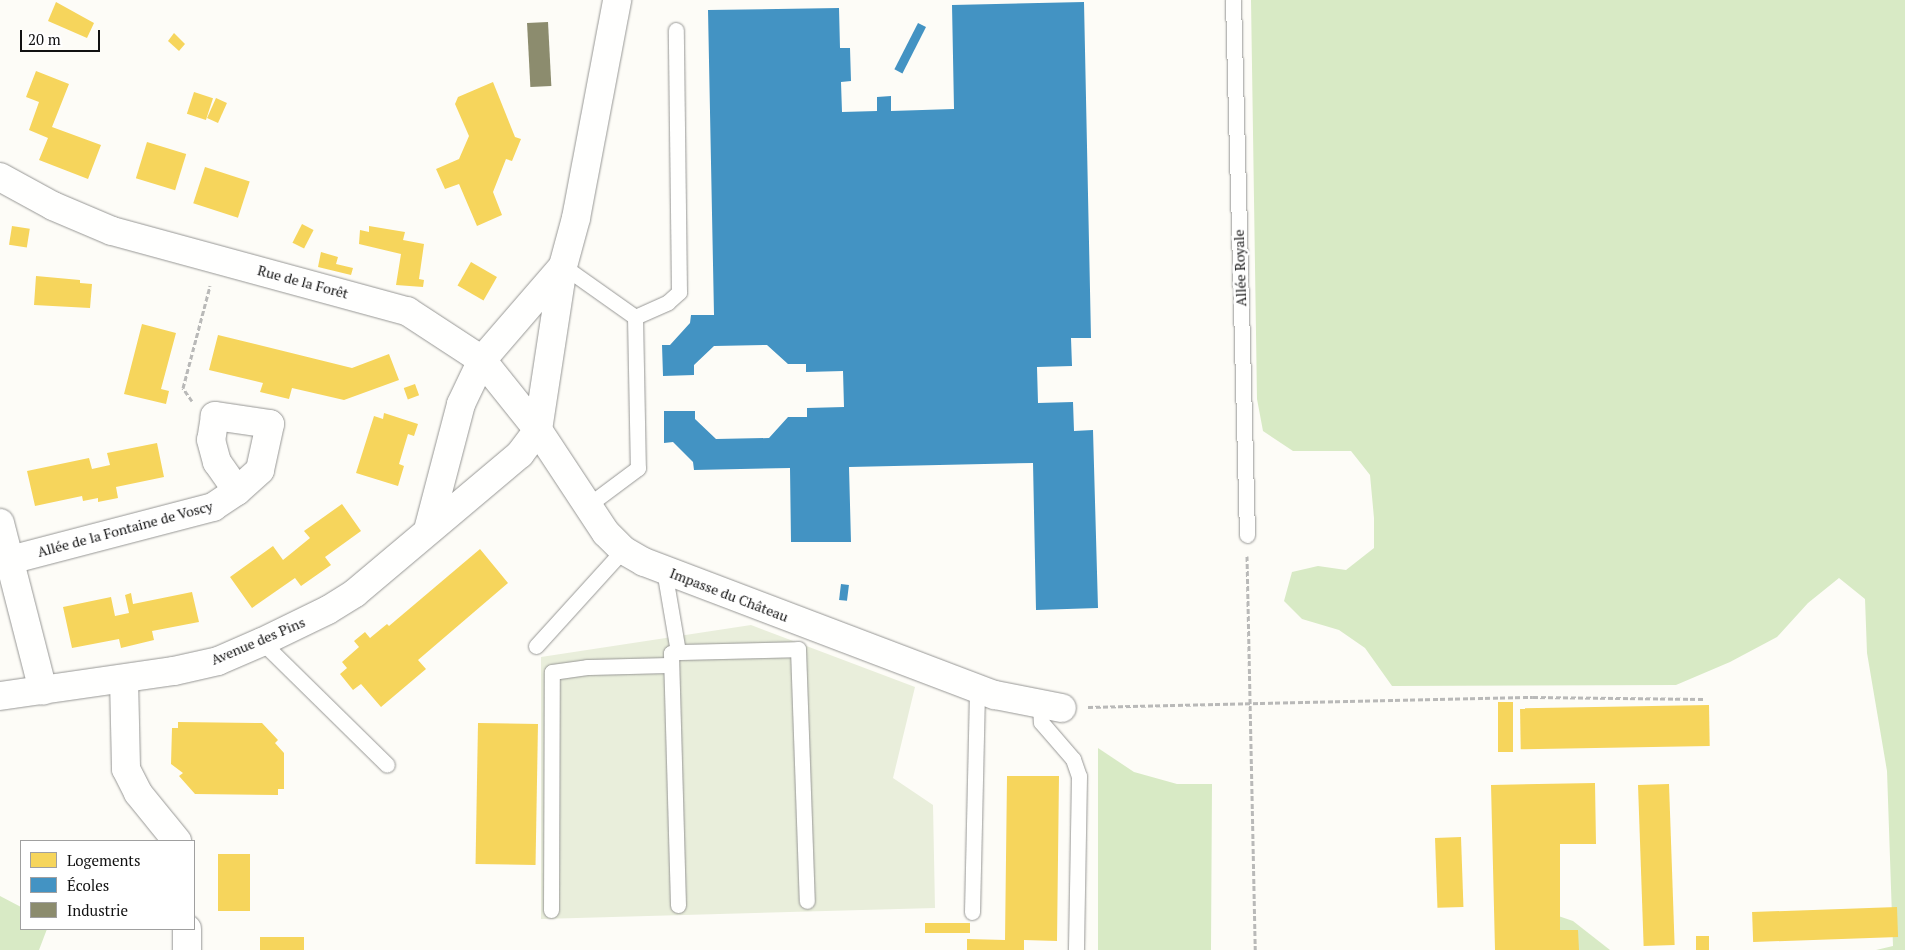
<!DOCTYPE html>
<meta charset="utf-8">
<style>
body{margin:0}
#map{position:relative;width:1905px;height:950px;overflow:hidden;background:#fdfcf7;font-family:"PT Serif",serif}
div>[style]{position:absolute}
.forest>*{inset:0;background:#d8eac5}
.cemetery>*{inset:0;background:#e9eedb}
.homes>*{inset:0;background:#f6d55c;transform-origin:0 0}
.schools>*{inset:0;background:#4393c3;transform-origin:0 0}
.industry>*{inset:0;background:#8c8c6e;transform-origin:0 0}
.path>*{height:3px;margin-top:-1.5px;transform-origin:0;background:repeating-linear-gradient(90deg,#b9b9b8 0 5px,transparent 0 7.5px)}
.roads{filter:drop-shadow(0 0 1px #979795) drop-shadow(0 0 1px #979795)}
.service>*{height:15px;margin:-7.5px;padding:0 7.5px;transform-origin:7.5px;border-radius:7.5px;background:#fffffe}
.minor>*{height:28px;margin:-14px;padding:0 14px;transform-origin:14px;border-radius:14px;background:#fffffe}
span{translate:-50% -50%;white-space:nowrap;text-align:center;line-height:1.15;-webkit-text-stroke:5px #fff;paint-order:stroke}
.street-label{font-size:14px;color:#111}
.legend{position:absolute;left:20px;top:840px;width:175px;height:90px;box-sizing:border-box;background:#fff;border:1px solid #a0a0a0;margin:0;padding:6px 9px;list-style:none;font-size:15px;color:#111}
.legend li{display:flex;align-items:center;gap:10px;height:25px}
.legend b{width:25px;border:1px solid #a0a0a0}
.scale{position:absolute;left:20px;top:30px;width:80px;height:22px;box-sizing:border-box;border:2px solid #111;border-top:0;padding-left:6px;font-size:15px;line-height:18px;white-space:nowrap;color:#111;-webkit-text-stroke:4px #fff;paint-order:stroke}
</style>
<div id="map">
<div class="forest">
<i style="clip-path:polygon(1251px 0,1905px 0,1905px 950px,1876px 950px,1893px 946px,1887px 771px,1867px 653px,1865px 599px,1839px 578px,1808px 603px,1777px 637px,1730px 662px,1676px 685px,1392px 686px,1365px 648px,1339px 630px,1302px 619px,1284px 601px,1292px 572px,1318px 566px,1346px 570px,1374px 548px,1374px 518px,1370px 475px,1351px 451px,1293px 451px,1263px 431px,1257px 399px)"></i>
<i style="clip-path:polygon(1098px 748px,1134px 772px,1177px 784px,1212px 784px,1211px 950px,1098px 950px)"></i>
<i style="clip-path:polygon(0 896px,21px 907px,21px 929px,47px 929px,39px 950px,0 950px)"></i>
<i style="clip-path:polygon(1535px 908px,1573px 921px,1610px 950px,1536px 950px)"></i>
</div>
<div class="cemetery">
<i style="clip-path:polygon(751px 625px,915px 687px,893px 778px,933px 805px,935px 908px,541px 919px,541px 657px)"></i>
</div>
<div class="homes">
<i style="clip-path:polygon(56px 2px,94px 23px,87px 38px,48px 21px)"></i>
<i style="clip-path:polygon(174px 33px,185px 44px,179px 51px,168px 41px)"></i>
<i style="clip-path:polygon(36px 71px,69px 84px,52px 127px,101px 145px,88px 179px,39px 160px,48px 138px,29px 130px,39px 102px,26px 97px)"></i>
<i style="clip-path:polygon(493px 82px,515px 137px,521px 139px,512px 161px,506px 159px,493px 192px,502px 215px,477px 226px,459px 184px,445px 189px,436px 169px,459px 159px,469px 136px,455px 104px,458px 97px)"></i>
<i style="left:194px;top:92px;width:20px;height:23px;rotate:18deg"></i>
<i style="left:216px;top:98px;width:12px;height:22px;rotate:24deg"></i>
<i style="left:147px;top:142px;width:41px;height:38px;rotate:17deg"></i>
<i style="left:205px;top:167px;width:47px;height:38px;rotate:18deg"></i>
<i style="left:302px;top:224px;width:13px;height:21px;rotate:27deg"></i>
<i style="left:12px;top:226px;width:18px;height:19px;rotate:9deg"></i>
<i style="clip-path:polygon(369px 226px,405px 232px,403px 240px,424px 244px,419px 279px,424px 280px,423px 287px,396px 285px,401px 254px,359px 244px,360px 230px,369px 232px)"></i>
<i style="clip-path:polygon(321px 252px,338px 257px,336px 264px,353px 268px,351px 275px,318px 267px)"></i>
<i style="left:471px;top:262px;width:30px;height:27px;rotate:30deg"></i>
<i style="clip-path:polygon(36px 276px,80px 280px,80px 283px,92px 284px,90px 308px,34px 305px)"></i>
<i style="clip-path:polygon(142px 324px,176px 333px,161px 389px,169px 391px,166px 404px,124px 394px)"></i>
<i style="clip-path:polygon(218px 335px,352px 368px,389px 354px,399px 380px,344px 400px,292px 388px,289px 399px,260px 392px,263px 383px,209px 370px)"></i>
<i style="left:415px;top:384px;width:12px;height:12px;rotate:70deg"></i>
<i style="clip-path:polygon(384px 413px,418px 424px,414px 436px,408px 434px,399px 464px,404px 466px,398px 486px,356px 473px,374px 416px,383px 419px)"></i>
<i style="clip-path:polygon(157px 443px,164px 477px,116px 487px,118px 498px,98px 502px,98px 498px,83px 501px,82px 496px,35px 506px,27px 471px,89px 458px,92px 469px,110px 465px,107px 453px)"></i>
<i style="clip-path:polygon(342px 504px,361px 531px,325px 557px,331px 565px,301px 586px,295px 578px,252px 608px,230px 577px,273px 546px,283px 560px,310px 538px,304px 531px)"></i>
<i style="clip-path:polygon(480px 549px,508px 583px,418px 660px,426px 669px,381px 707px,361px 684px,353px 690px,340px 674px,347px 668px,342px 662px,359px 647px,354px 641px,365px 632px,370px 638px,387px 624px,389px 626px)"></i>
<i style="clip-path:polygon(192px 592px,199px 622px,152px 631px,154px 640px,121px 648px,119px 639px,72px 648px,63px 607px,111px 597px,115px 616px,129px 613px,125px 595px,131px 593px,133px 604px)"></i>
<i style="left:1498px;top:702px;width:15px;height:50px"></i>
<i style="left:1709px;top:705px;width:41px;height:189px;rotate:89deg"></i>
<i style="clip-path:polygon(178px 722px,262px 723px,278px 740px,275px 743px,284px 753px,284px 789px,278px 789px,278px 795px,195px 794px,179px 776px,183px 773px,171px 764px,172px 728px,178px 728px)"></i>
<i style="left:478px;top:723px;width:60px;height:141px;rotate:1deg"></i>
<i style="clip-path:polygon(1007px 776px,1059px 776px,1057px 941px,1024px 940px,1024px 950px,967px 950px,967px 939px,1005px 940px)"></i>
<i style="clip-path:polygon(1595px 783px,1596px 844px,1560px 844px,1560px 930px,1578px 930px,1579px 950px,1495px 950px,1491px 785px)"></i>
<i style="left:1669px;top:784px;width:161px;height:31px;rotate:88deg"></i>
<i style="left:1461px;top:837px;width:70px;height:26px;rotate:88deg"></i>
<i style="left:218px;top:854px;width:32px;height:57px"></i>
<i style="left:1897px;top:907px;width:30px;height:145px;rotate:88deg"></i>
<i style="left:925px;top:923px;width:45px;height:10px"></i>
<i style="left:1696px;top:936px;width:13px;height:14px"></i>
<i style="left:260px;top:937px;width:44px;height:13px"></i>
</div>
<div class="schools">
<i style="clip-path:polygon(1084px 2px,1091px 338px,1071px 338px,1072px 366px,1037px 367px,1038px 403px,1073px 402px,1074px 431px,1093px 430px,1098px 608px,1036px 610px,1033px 463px,849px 467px,851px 542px,791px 542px,790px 468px,694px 470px,693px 462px,673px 442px,664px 443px,664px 411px,695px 411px,695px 419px,716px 439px,769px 438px,788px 417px,807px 417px,807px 408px,844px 407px,843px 371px,806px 372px,806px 364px,788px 364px,767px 345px,714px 346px,694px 365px,694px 375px,663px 376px,662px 345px,670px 345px,690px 323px,691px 315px,714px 315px,708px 10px,839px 8px,840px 48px,850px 48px,851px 81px,841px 82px,842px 112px,877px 111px,877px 97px,891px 96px,891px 111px,954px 109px,952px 5px)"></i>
<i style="left:918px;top:23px;width:9px;height:52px;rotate:27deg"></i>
<i style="left:841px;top:584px;width:8px;height:16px;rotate:7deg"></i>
</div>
<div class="industry">
<i style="left:548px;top:22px;width:64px;height:21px;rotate:87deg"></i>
</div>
<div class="path">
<i style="left:192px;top:401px;width:16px;rotate:-125deg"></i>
<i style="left:183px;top:388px;width:106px;rotate:-75.2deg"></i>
<i style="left:1247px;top:556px;width:394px;rotate:88.8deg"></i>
<i style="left:1088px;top:707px;width:445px;rotate:-1.3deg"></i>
<i style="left:1533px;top:697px;width:171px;rotate:0.7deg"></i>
</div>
<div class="roads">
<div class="service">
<i style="left:1233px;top:0;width:535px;rotate:88.5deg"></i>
<i style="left:563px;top:266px;width:88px;rotate:35.3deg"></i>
<i style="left:635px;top:317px;width:151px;rotate:88.9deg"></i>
<i style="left:638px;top:468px;width:64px;rotate:143.3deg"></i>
<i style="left:635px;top:317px;width:36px;rotate:-24deg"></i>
<i style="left:668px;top:302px;width:15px;rotate:-42deg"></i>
<i style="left:679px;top:292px;width:262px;rotate:-90.7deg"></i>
<i style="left:664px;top:570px;width:83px;rotate:80.3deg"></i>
<i style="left:262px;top:642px;width:175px;rotate:44.5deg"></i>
<i style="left:536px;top:646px;width:130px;rotate:-47.8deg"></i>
<i style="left:1040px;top:705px;width:17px;rotate:87deg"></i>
<i style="left:1041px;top:722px;width:49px;rotate:49.1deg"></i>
<i style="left:1073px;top:759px;width:18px;rotate:71deg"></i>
<i style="left:1079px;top:776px;width:174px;rotate:91deg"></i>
<i style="left:678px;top:905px;width:252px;rotate:-91.6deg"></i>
<i style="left:671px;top:653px;width:7px;rotate:-8deg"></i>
<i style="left:678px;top:652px;width:120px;rotate:-1.4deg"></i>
<i style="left:798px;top:649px;width:252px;rotate:88deg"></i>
<i style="left:551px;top:910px;width:238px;rotate:-89.8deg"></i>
<i style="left:552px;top:672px;width:35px;rotate:-8deg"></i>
<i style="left:587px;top:667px;width:84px;rotate:-1.4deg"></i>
<i style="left:972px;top:912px;width:224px;rotate:-88.7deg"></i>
</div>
<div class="minor">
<i style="left:0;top:177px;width:60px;rotate:28.7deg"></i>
<i style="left:53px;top:206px;width:64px;rotate:23deg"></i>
<i style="left:112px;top:231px;width:306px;rotate:15.2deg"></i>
<i style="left:407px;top:311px;width:90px;rotate:33.2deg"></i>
<i style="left:482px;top:360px;width:90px;rotate:51.3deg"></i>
<i style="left:538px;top:430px;width:123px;rotate:56.6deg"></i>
<i style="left:606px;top:533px;width:24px;rotate:45deg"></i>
<i style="left:623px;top:550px;width:24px;rotate:30deg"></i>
<i style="left:644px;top:562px;width:375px;rotate:20.8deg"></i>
<i style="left:995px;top:695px;width:68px;rotate:11deg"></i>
<i style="left:0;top:523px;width:173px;rotate:75.6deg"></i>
<i style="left:428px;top:530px;width:130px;rotate:-75.3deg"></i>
<i style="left:461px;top:404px;width:49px;rotate:-64.5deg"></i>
<i style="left:482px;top:360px;width:124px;rotate:-49.2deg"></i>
<i style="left:10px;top:560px;width:210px;rotate:-14.6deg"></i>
<i style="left:213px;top:507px;width:29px;rotate:-34deg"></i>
<i style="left:237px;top:491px;width:31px;rotate:-42deg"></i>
<i style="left:260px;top:470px;width:47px;rotate:-77.7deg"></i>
<i style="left:270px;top:424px;width:56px;rotate:-171.7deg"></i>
<i style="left:215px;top:416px;width:24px;rotate:99deg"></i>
<i style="left:211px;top:440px;width:23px;rotate:75deg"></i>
<i style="left:217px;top:462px;width:35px;rotate:55deg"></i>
<i style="left:124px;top:679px;width:90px;rotate:88.7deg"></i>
<i style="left:126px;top:769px;width:27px;rotate:63deg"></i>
<i style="left:138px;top:793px;width:62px;rotate:50.9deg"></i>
<i style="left:0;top:696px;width:176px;rotate:-8.2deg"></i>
<i style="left:174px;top:671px;width:45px;rotate:-12.8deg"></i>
<i style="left:218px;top:661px;width:48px;rotate:-23.4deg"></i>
<i style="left:262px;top:642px;width:73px;rotate:-25.9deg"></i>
<i style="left:328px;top:610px;width:32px;rotate:-32deg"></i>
<i style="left:355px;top:593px;width:216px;rotate:-40.1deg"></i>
<i style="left:520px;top:454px;width:30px;rotate:-53deg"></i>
<i style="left:538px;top:430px;width:166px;rotate:-81.3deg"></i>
<i style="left:563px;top:266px;width:50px;rotate:-74.8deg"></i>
<i style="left:576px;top:218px;width:222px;rotate:-79.3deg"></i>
<i style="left:187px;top:950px;width:21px;rotate:-90deg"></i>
</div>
</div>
<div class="street-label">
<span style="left:1240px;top:268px;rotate:-92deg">Allée Royale</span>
<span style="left:303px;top:282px;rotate:15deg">Rue de la Forêt</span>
<span style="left:125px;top:529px;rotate:-15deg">Allée de la Fontaine de Voscy</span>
<span style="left:729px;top:595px;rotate:21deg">Impasse du Château</span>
<span style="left:258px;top:641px;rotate:-23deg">Avenue des Pins</span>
</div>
<ul class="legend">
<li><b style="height:14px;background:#f6d55c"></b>Logements</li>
<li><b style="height:14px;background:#4393c3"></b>Écoles</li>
<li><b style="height:14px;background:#8c8c6e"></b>Industrie</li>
</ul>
<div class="scale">20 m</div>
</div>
